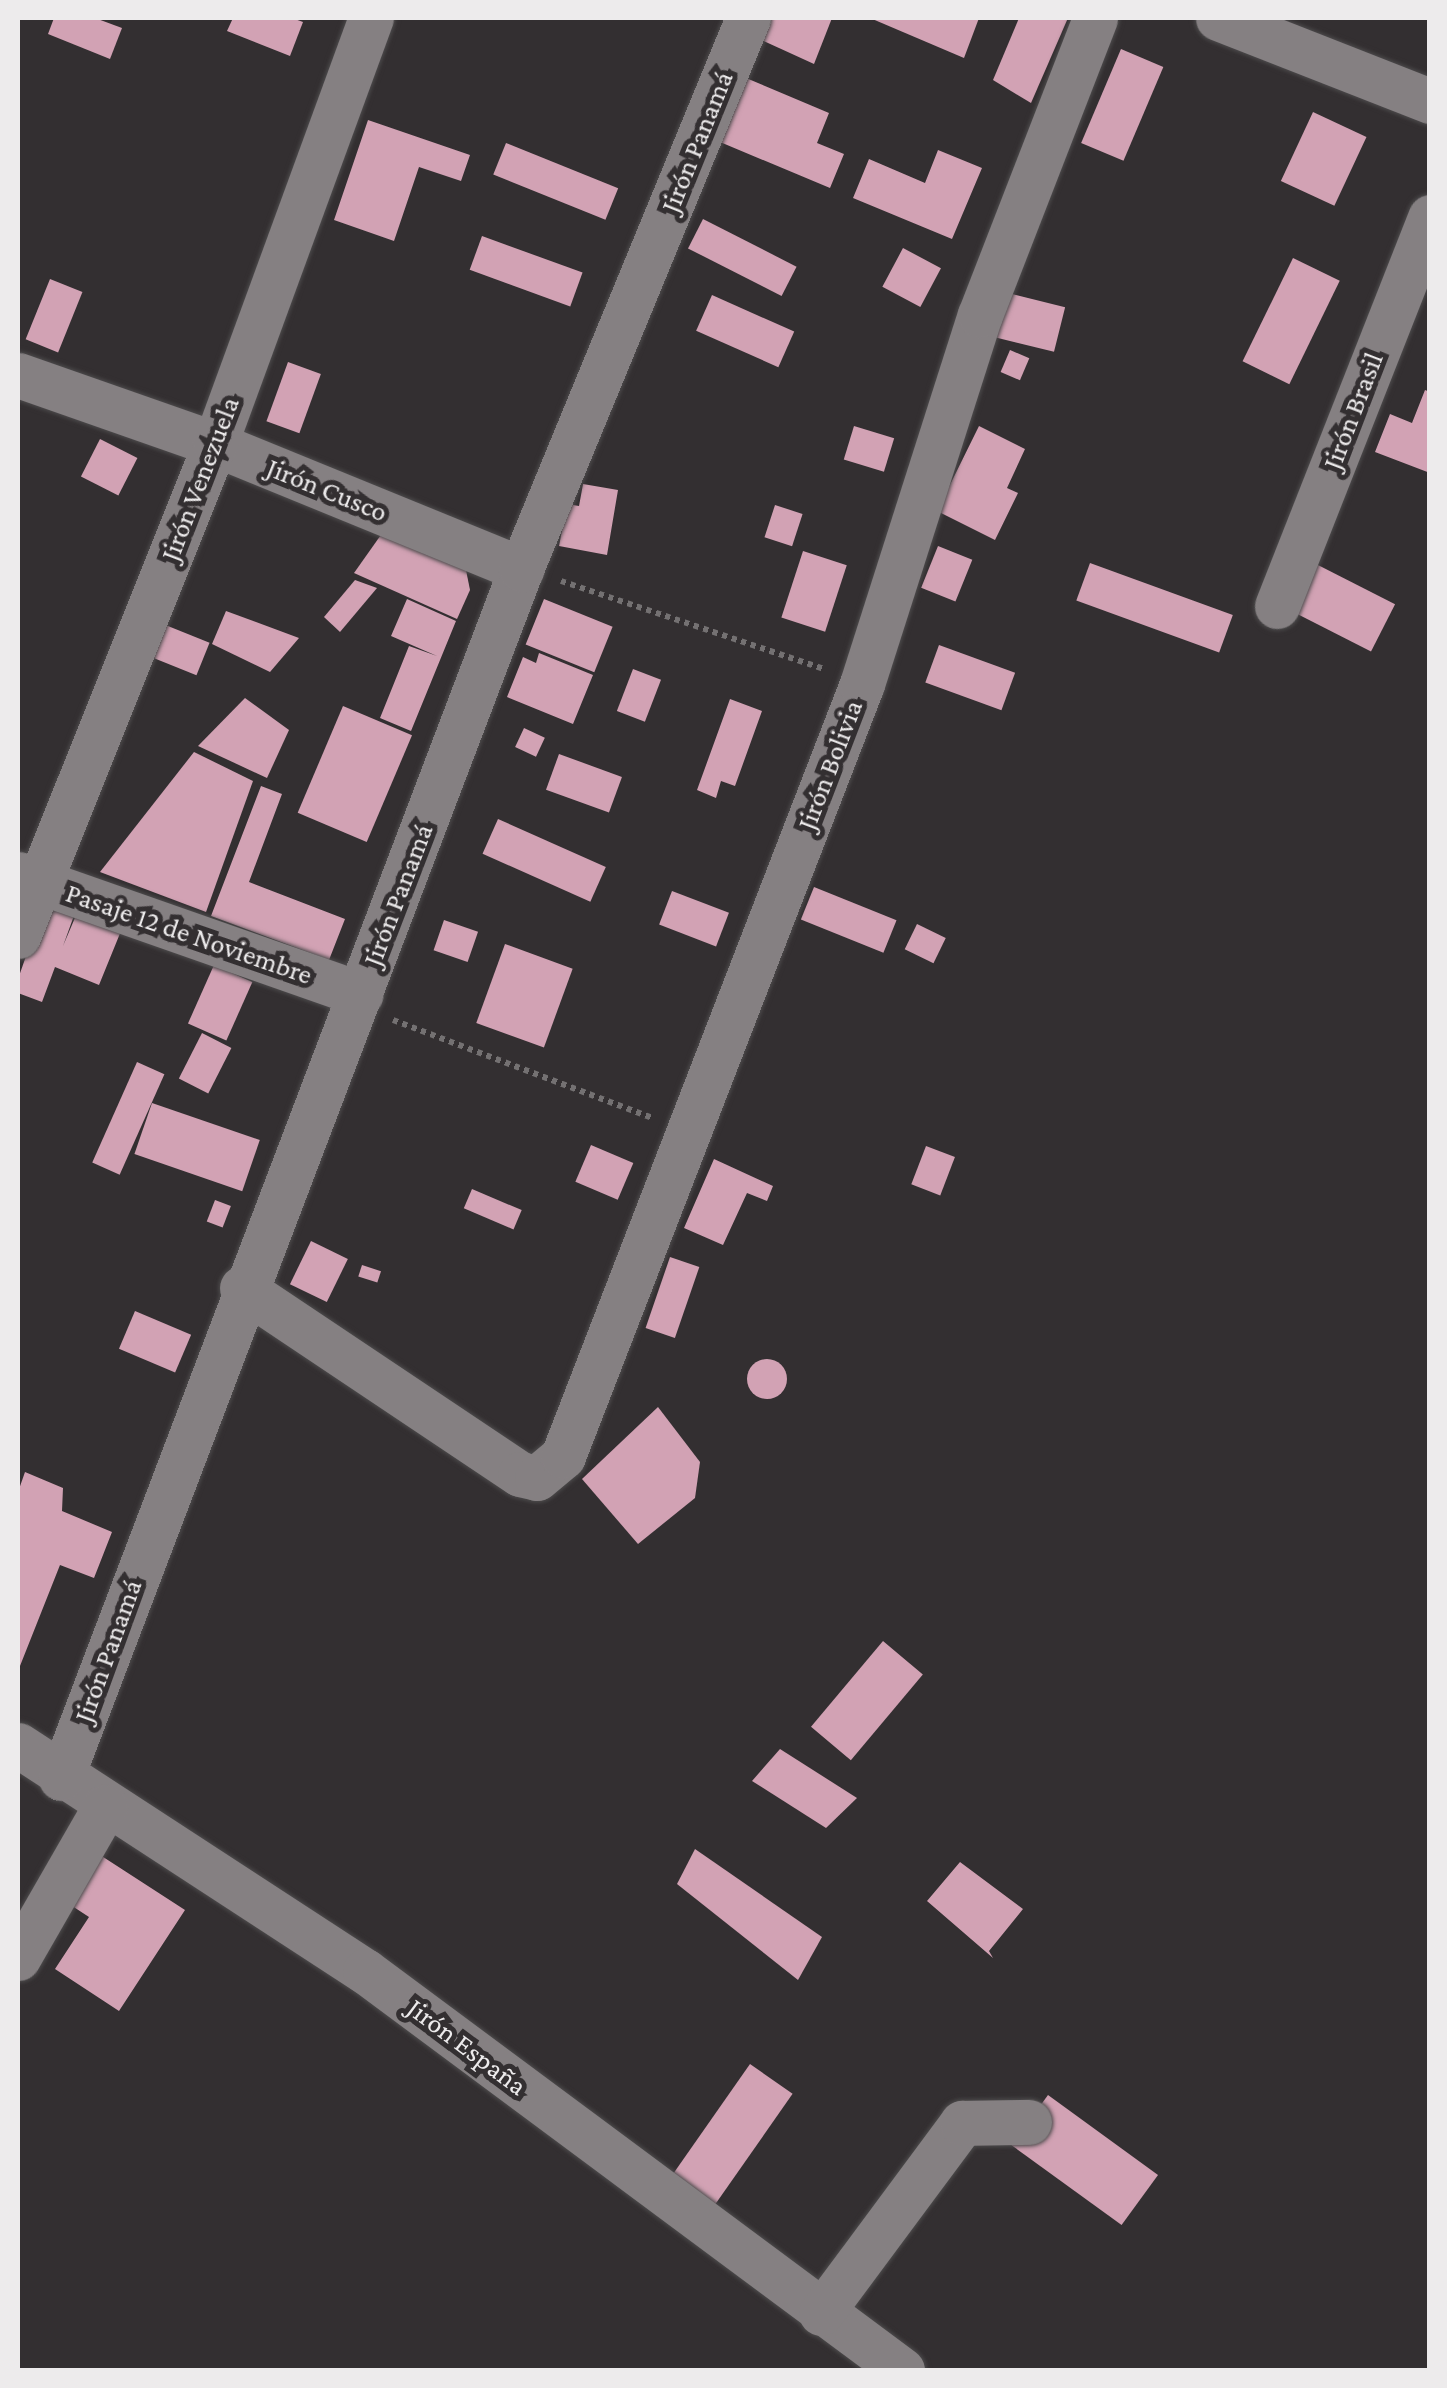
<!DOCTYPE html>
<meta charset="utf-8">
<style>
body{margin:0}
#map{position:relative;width:1447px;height:2388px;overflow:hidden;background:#332f31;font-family:"Crimson Pro",serif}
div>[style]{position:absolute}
.building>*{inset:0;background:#d2a2b4;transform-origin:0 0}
.round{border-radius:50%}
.path>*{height:6px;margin-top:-3px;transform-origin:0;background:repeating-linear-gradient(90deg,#747172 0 5px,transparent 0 10px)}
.roads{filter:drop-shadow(0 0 2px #4d4b4c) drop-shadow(0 0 2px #4d4b4c)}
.street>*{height:45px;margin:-22.5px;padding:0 22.5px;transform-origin:22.5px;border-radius:22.5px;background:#858082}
span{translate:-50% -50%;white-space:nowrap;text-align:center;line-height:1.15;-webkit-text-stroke:10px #332f31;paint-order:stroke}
.street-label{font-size:28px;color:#edebec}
.frame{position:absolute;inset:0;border:20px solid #edebec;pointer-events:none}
</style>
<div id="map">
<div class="building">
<i style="clip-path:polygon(54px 18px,95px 18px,122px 28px,110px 59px,48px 34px)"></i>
<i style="clip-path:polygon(233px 18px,292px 18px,303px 22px,290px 56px,227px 31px)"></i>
<i style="clip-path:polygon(760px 18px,832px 18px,814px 64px,753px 36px)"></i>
<i style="clip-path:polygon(870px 18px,979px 18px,964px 58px)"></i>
<i style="clip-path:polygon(1019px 18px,1068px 18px,1031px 103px,993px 80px)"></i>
<i style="left:1121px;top:49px;width:46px;height:102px;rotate:23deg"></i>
<i style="clip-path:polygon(746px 78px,829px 113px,817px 143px,844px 154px,830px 188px,720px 142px)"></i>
<i style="left:1313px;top:112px;width:59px;height:76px;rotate:25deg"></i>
<i style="clip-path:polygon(368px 120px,470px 155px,461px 181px,419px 167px,394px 241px,334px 220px)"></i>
<i style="left:506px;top:143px;width:121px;height:34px;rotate:22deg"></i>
<i style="clip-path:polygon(938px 150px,982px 168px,952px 239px,853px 198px,869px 159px,925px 183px)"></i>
<i style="left:703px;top:219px;width:105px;height:33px;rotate:27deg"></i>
<i style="left:482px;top:236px;width:107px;height:36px;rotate:20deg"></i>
<i style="left:903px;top:248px;width:43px;height:44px;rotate:28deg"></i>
<i style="left:1293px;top:258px;width:52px;height:115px;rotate:26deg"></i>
<i style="left:50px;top:279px;width:35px;height:65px;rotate:22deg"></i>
<i style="left:1004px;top:292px;width:63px;height:46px;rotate:14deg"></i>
<i style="left:712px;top:295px;width:90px;height:39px;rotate:24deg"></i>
<i style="left:1010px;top:350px;width:21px;height:24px;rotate:23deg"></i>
<i style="left:288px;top:362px;width:35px;height:63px;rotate:20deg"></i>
<i style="clip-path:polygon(1425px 390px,1430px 392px,1430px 473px,1375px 452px,1390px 414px,1412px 423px)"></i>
<i style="left:854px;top:426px;width:42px;height:35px;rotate:17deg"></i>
<i style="clip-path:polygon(979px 426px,1025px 449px,1007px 488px,1018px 493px,995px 540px,937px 511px)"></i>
<i style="left:100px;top:439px;width:42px;height:42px;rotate:27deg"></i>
<i style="clip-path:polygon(583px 484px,618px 490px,607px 555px,559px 546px,567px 504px,579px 506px)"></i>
<i style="left:775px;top:505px;width:29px;height:34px;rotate:18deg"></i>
<i style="clip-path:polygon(383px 532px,465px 565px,470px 590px,457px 619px,354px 573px)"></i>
<i style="left:938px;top:546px;width:37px;height:45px;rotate:22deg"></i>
<i style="left:803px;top:551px;width:46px;height:70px;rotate:18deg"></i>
<i style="left:1090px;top:563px;width:152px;height:40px;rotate:20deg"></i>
<i style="left:1314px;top:563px;width:91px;height:53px;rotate:27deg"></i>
<i style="clip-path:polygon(355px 580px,377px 588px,340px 632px,324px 617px)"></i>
<i style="clip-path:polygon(407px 599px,456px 621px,411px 731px,380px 718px,409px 646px,437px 656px,391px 636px)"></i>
<i style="left:544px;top:599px;width:74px;height:49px;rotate:22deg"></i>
<i style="clip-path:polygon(226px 611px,299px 638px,270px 672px,212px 644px)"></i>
<i style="left:153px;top:620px;width:61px;height:35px;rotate:22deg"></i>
<i style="left:939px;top:645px;width:81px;height:40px;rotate:20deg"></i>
<i style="clip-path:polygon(539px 653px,593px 675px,573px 724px,507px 697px,523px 657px,536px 663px)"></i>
<i style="left:633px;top:669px;width:30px;height:45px;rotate:21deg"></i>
<i style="clip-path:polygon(245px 698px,289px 730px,267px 778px,198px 746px)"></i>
<i style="clip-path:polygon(730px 699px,762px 711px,735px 786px,721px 781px,716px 798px,697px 790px)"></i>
<i style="left:343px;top:706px;width:75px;height:116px;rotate:23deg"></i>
<i style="left:524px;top:728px;width:23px;height:21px;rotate:25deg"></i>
<i style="clip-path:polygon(194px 752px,253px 781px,206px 912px,100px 872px)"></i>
<i style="left:559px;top:754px;width:67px;height:38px;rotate:20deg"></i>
<i style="clip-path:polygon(261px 786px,282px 794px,249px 882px,345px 919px,329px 960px,211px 916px)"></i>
<i style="left:498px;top:819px;width:118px;height:38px;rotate:24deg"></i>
<i style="left:814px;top:887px;width:89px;height:35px;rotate:22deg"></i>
<i style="left:672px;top:891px;width:61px;height:36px;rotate:21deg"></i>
<i style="clip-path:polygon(46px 899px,76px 910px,63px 946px,77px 913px,121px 931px,99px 985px,55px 967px,42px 1002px,18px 993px,18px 979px)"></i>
<i style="left:444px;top:920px;width:36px;height:32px;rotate:19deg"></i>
<i style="left:917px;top:924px;width:32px;height:28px;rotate:26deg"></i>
<i style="left:505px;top:944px;width:72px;height:84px;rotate:20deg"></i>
<i style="left:214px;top:965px;width:42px;height:64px;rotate:24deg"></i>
<i style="left:202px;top:1033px;width:33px;height:51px;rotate:27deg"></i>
<i style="left:137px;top:1062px;width:30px;height:110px;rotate:24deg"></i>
<i style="left:152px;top:1103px;width:114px;height:54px;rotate:19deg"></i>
<i style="left:591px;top:1145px;width:46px;height:40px;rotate:23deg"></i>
<i style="left:926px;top:1146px;width:31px;height:41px;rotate:21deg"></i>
<i style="clip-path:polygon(714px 1159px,773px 1186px,767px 1201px,747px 1193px,723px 1245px,684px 1228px)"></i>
<i style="left:472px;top:1189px;width:54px;height:21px;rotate:23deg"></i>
<i style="left:215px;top:1200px;width:17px;height:23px;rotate:21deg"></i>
<i style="left:311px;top:1241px;width:41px;height:48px;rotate:26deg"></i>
<i style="left:670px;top:1257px;width:31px;height:75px;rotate:19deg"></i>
<i style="left:362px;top:1265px;width:20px;height:12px;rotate:18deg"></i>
<i style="left:135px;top:1311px;width:61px;height:41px;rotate:23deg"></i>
<i class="round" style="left:747px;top:1359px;width:40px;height:40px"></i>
<i style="clip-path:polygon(658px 1407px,700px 1462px,695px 1498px,638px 1544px,582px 1479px)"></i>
<i style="clip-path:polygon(25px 1472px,63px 1488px,62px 1511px,112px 1532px,94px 1578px,60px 1565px,18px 1671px,18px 1492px)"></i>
<i style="left:883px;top:1641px;width:52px;height:112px;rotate:40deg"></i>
<i style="clip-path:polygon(780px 1749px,857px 1798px,826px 1828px,752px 1781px)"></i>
<i style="clip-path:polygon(695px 1849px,822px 1937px,798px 1980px,677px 1884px)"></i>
<i style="clip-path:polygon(97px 1853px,185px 1910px,119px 2011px,55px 1969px,89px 1917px,66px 1902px)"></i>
<i style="clip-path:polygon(960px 1862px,1023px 1909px,989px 1951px,993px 1958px,927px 1901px)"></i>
<i style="left:750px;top:2064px;width:52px;height:140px;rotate:35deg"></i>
<i style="left:1048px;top:2095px;width:136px;height:62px;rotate:36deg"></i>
</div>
<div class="path">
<i style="left:561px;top:581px;width:277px;rotate:18.5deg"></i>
<i style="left:393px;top:1020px;width:277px;rotate:20.7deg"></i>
</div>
<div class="roads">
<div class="street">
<i style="left:1218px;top:18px;width:228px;rotate:21.4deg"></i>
<i style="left:18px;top:375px;width:209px;rotate:19.3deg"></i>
<i style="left:215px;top:444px;width:331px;rotate:22.2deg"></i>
<i style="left:1277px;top:606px;width:418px;rotate:-68.5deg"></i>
<i style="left:18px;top:874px;width:363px;rotate:19.3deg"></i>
<i style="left:18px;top:936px;width:530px;rotate:-68.18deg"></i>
<i style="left:215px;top:444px;width:454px;rotate:-69.9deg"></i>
<i style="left:242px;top:1288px;width:334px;rotate:33.8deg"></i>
<i style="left:520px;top:1474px;width:17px;rotate:13deg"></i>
<i style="left:537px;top:1478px;width:34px;rotate:-40deg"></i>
<i style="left:563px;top:1456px;width:828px;rotate:-68.83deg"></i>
<i style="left:862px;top:684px;width:387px;rotate:-72.3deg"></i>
<i style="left:980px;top:315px;width:318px;rotate:-68.8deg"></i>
<i style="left:18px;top:1745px;width:414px;rotate:33.1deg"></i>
<i style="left:365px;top:1971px;width:669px;rotate:36.61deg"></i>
<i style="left:61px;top:1778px;width:1294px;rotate:-69.17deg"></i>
<i style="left:521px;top:569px;width:596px;rotate:-67.61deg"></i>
<i style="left:18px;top:1958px;width:174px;rotate:-60.1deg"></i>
<i style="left:821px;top:2313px;width:237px;rotate:-53.4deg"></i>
<i style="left:962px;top:2123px;width:67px;rotate:-0.9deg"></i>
</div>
</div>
<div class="street-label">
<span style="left:697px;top:142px;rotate:-68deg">Jirón Panamá</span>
<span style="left:1353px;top:411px;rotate:-69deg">Jirón Brasil</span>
<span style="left:200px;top:479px;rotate:-69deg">Jirón Venezuela</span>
<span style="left:327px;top:490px;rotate:22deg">Jirón Cusco</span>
<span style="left:830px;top:765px;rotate:-69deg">Jirón Bolivia</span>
<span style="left:398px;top:895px;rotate:-69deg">Jirón Panamá</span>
<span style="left:189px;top:934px;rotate:19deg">Pasaje 12 de Noviembre</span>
<span style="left:108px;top:1651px;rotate:-70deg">Jirón Panamá</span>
<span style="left:467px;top:2047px;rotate:37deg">Jirón España</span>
</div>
<div class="frame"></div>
</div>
